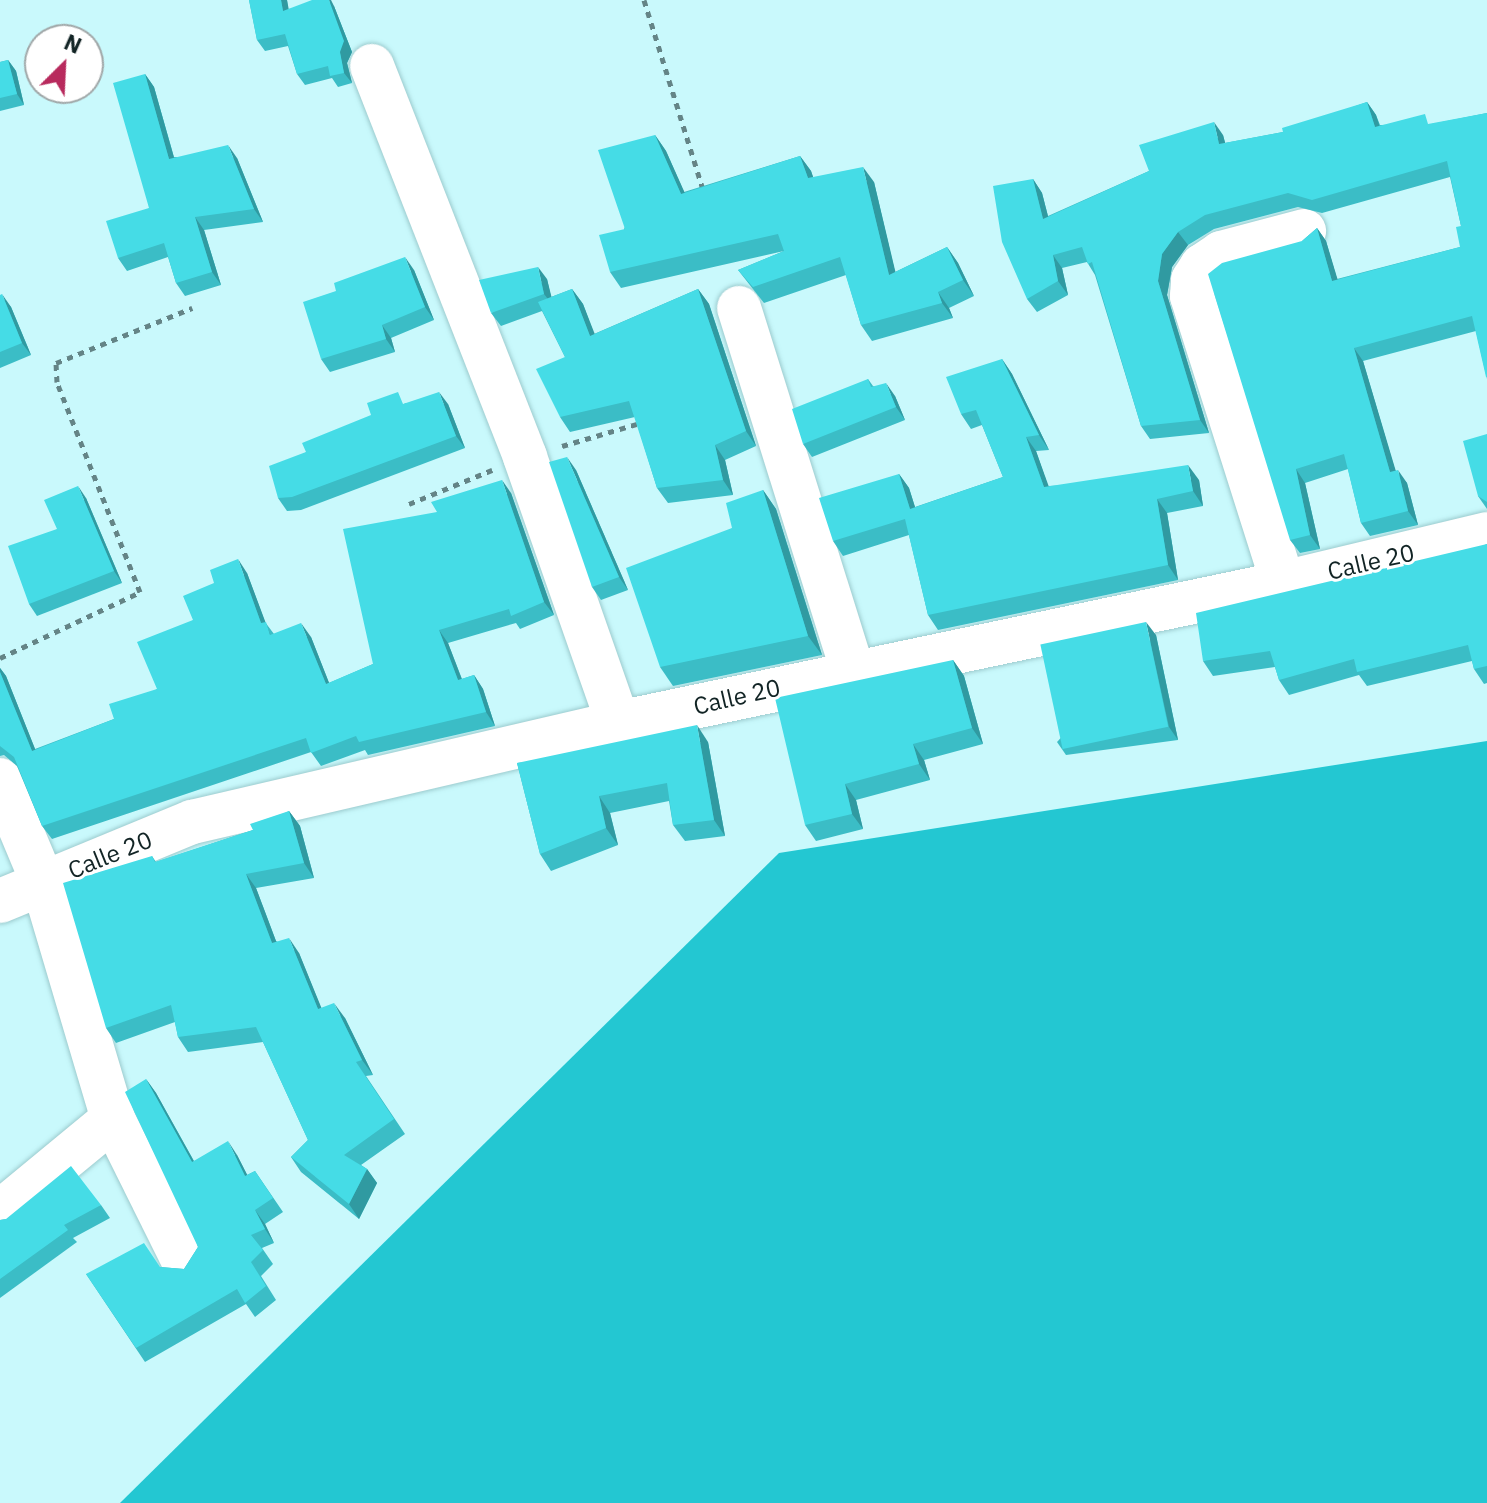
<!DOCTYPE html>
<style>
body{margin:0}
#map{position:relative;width:1487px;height:1503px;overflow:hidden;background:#c9f9fc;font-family:"IBM Plex Sans",sans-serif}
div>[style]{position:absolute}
.forest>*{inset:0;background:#23c7d2}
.path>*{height:5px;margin-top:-2.5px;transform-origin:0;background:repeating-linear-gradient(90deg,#648486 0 6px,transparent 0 12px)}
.roads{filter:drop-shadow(0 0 2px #9ccbce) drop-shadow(0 0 2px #9ccbce)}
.minor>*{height:44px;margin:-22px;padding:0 22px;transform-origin:22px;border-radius:22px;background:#fff}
.wall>*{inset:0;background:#3bbdc6}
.shaded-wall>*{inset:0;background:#309aa1}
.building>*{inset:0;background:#45dce6;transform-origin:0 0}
span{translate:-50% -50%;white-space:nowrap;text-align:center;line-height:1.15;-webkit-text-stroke:6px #fff;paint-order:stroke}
.street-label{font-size:24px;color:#122425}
.north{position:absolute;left:24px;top:24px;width:80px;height:80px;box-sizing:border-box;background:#fff;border:2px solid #a0a7a8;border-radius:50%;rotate:24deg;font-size:22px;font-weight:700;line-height:32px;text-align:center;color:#122425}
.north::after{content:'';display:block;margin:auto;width:28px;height:36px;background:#b82a5d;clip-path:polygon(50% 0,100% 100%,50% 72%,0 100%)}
</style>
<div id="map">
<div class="forest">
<i style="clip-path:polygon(1487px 741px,1487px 1503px,120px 1503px,779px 853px)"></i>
</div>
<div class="path">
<i style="left:644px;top:0;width:199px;rotate:72.7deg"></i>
<i style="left:562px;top:446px;width:81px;rotate:-16.4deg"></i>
<i style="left:409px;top:504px;width:90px;rotate:-22.3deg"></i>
<i style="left:0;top:658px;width:155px;rotate:-25.2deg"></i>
<i style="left:140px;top:592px;width:226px;rotate:-111.6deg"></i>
<i style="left:57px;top:382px;width:19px;rotate:-93deg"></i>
<i style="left:56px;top:363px;width:147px;rotate:-22deg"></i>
</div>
<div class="roads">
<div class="minor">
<i style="left:372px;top:66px;width:420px;rotate:68.6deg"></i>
<i style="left:525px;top:457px;width:282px;rotate:70.7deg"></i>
<i style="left:739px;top:308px;width:380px;rotate:72.6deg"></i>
<i style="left:1283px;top:583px;width:301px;rotate:-107.6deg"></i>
<i style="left:1192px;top:296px;width:16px;rotate:-86deg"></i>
<i style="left:1193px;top:280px;width:17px;rotate:-57deg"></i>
<i style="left:1202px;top:266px;width:23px;rotate:-34deg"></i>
<i style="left:1221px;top:253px;width:86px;rotate:-14.8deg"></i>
<i style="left:0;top:780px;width:112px;rotate:67.3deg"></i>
<i style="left:43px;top:883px;width:246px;rotate:73.5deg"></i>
<i style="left:113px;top:1119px;width:146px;rotate:140.5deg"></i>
<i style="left:0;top:901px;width:208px;rotate:-22.4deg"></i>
<i style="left:192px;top:822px;width:437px;rotate:-13.1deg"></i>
<i style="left:618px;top:723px;width:680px;rotate:-11.89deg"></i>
<i style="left:1283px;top:583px;width:210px;rotate:-13.5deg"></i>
<i style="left:113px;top:1119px;width:157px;rotate:63.6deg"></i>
</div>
</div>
<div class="wall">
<i style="clip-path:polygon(249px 0,287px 0,288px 9px,334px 6px,352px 52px,347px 63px,352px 83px,338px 87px,332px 78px,305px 85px,297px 74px,288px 46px,265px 51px,257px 40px)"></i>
<i style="clip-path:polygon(8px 60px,16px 71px,24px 105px,0 111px,0 62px)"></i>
<i style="clip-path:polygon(145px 74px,154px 87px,174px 157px,237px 158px,263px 222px,204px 230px,221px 285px,185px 296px,176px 283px,168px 257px,127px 271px,118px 258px,149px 208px)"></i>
<i style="clip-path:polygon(1367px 102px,1376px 115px,1380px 125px,1432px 124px,1487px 113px,1487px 379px,1476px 331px,1363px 361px,1395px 470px,1407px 483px,1418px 525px,1370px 536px,1361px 523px,1348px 469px,1305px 483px,1320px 549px,1300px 553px,1290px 540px,1302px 241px,1317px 228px,1326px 241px,1337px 279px,1460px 247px,1461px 226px,1450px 177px,1322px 213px,1298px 207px,1214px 229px,1188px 245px,1172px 267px,1167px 295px,1209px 433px,1150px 439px,1141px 426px,1095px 275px,1087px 262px,1062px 268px,1068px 295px,1037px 312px,1027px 299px,1033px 179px,1042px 193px,1048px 216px,1149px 171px,1223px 135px,1225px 143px,1283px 132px)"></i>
<i style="clip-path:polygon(655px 135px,666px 151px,684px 192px,800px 156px,811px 171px,813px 177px,874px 182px,895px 272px,947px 247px,958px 263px,974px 296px,949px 308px,953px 318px,872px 341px,861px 325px,846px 275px,764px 303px,738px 270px,784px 251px,621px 288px,610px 272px)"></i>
<i style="clip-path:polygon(414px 270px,434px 320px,391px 338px,395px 352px,330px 372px,321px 359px)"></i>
<i style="clip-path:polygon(547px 279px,551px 297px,572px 289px,583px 304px,594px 334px,698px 289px,709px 304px,756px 446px,725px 460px,733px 495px,668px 503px,657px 488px,635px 417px,570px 432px,560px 417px,565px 357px,542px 311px,501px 326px,491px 313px)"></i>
<i style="clip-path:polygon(0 295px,11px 307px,31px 355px,0 368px)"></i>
<i style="clip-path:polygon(1002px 359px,1012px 374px,1049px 450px,1036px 451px,1048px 486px,1199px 480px,1203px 506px,1167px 513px,1178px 580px,938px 630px,928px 615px,909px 535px,843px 556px,833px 541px,899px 474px,909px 488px,915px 507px,1003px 477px,982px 425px,971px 429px,961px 414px)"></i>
<i style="clip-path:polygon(868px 379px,873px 386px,895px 396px,905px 420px,812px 457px,803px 444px)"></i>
<i style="clip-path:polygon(406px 403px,448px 404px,465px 448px,301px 510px,287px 511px,278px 498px,306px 452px)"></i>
<i style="clip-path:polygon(1487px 434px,1487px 509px,1478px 496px)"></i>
<i style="clip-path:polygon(576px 470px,628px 590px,601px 600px,592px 587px)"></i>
<i style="clip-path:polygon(763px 490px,776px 509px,822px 655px,673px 686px,660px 667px,732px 528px)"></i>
<i style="clip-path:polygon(511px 493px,554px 615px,520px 629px,516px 623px,448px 643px,462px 679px,474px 675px,483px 689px,495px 726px,368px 755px,365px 750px,321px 766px,311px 752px,52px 839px,42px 826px,17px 766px,4px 755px,0 756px,0 668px,6px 676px,35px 749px,114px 719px,157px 689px,193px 620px,247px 573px,265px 622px,274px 634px,311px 637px,329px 683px,373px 664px,437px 512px)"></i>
<i style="clip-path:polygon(86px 498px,122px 583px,37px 616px,29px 604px,57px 529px)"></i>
<i style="clip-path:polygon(1487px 544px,1487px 683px,1484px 684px,1474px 669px,1472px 661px,1367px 686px,1359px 675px,1289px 695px,1279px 680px,1275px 667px,1213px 676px,1203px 661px)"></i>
<i style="clip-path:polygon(1156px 635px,1178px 740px,1066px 755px,1057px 742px)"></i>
<i style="clip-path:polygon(953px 660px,964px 676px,983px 744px,924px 760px,930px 780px,856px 800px,863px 829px,816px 841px,805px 825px)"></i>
<i style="clip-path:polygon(708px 742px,725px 836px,685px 841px,673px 825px,669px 801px,610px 813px,618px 845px,551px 871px,540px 854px,517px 763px)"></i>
<i style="clip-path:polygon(289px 811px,300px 826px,314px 878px,256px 888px,276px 941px,299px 953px,321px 1008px,345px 1018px,373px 1075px,366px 1076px,405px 1134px,361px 1165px,367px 1169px,377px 1183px,359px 1219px,301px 1172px,291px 1157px,308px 1140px,263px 1042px,188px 1052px,178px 1037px,175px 1022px,116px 1043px,106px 1028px,152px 856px,156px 862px,253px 830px)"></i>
<i style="clip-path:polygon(146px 1079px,156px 1093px,194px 1161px,237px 1155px,247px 1175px,255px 1171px,283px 1212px,265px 1224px,274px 1243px,262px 1248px,273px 1264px,261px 1276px,276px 1300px,255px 1317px,246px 1304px,145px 1362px,86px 1274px,160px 1267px,184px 1269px,198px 1247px)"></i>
<i style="clip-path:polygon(101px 1205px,110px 1218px,73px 1238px,77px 1242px,0 1298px,0 1220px)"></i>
</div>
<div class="shaded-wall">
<i style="clip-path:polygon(281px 0,287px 0,291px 21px,283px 11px)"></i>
<i style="clip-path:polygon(329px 0,331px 0,334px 6px,352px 52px,347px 63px,352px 83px,344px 73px)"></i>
<i style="clip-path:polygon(8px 60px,16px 71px,24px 105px,17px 94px)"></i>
<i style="clip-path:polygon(145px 74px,154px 87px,178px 172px,169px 159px)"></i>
<i style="clip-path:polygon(1367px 102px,1376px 115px,1384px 140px,1375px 127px)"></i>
<i style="clip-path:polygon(1214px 122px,1223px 135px,1229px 157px,1219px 144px)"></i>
<i style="clip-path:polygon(655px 135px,666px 151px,692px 209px,681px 194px)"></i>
<i style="clip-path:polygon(228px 145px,237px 158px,263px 222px,254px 209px)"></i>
<i style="clip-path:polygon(800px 156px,811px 171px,819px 194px,808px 178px)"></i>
<i style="clip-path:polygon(863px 167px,874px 182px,900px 291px,889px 275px)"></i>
<i style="clip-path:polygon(1033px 179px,1042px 193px,1052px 232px,1043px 219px)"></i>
<i style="clip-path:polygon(195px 217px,204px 230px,221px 285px,212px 272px)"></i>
<i style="clip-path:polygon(1317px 228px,1326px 241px,1342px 294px,1332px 281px)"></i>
<i style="clip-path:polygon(1178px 232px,1188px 245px,1172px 267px,1167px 295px,1209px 433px,1200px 420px,1158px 281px,1162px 254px)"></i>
<i style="clip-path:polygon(947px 247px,958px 263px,974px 296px,963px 280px)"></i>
<i style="clip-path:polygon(1053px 255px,1062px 268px,1068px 295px,1058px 281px)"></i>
<i style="clip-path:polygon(405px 257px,414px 270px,434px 320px,425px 307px)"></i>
<i style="clip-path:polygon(538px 267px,547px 279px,554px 307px,544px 294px)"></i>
<i style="clip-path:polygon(572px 289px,583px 304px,601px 350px,590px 336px)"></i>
<i style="clip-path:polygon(698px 289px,709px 304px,756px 446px,746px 431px)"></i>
<i style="clip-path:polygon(938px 292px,949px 308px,953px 318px,942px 303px)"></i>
<i style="clip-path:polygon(2px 294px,11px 307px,31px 355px,22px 343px)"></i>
<i style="clip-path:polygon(382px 325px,391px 338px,395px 352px,386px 339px)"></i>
<i style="clip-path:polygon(1354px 348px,1363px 361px,1400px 485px,1390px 472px)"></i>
<i style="clip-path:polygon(1002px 359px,1012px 374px,1049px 450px,1039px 435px)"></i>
<i style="clip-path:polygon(886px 383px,895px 396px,905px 420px,896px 407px)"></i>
<i style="clip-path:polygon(439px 392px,448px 404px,465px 448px,456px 436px)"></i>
<i style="clip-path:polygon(1026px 437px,1036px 451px,1054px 501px,1044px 487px)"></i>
<i style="clip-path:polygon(715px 445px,725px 460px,733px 495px,723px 480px)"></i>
<i style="clip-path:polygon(567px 457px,576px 470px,628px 590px,619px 577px)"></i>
<i style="clip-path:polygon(1188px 465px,1199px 480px,1203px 506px,1193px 491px)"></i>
<i style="clip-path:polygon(1296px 469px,1305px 483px,1320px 549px,1310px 535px)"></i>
<i style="clip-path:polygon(1398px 470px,1407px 483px,1418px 525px,1408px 511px)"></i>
<i style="clip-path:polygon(899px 474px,909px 488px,920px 523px,910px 509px)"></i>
<i style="clip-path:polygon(502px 480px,511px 493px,554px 615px,544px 602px)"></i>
<i style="clip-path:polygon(78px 486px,86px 498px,122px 583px,114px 571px)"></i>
<i style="clip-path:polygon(763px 490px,776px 509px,822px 655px,808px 636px)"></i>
<i style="clip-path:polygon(1157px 499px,1167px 513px,1178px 580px,1168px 565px)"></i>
<i style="clip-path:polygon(238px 559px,247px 573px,271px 637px,261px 623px)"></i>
<i style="clip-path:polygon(1146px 622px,1156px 635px,1178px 740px,1169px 727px)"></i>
<i style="clip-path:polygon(301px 623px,311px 637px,335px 698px,326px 684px)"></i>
<i style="clip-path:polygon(439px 630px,448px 643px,467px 693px,458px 680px)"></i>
<i style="clip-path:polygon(953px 660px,964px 676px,983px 744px,972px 728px)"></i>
<i style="clip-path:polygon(0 668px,6px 676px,41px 764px,32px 751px,0 672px)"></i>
<i style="clip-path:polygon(474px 675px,483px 689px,495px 726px,486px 712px)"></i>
<i style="clip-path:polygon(697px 725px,708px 742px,725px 836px,714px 820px)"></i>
<i style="clip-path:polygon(913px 744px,924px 760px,930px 780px,919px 764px)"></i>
<i style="clip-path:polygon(845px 784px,856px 800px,863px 829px,852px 814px)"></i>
<i style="clip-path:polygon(599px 796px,610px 813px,618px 845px,606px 828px)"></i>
<i style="clip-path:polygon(289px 811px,300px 826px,314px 878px,304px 863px)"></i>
<i style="clip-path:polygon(246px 874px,256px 888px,282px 957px,272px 943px)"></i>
<i style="clip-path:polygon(289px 938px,299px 953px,328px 1024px,318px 1009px)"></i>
<i style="clip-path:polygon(334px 1003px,345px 1018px,373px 1075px,362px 1060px)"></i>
<i style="clip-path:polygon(146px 1079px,156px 1093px,202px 1176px,192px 1162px)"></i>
<i style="clip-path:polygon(228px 1141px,237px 1155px,255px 1190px,245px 1176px)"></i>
<i style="clip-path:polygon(367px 1169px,377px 1183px,359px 1219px,349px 1204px)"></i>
<i style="clip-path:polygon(255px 1210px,265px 1224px,274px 1243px,265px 1229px)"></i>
</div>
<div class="building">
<i style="clip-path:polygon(249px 0,281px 0,283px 11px,312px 0,329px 0,344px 41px,340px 52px,344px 73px,330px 76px,328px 66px,297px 74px,285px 34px,257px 40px)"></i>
<i style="clip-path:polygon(8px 60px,17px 94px,0 98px,0 62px)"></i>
<i style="clip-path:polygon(145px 74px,169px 159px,228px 145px,254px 209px,195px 217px,212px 272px,176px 283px,164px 243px,118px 258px,106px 221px,149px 208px,113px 83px)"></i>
<i style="clip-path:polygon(1367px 102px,1375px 127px,1425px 114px,1428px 124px,1487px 113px,1487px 377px,1486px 377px,1472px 316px,1354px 348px,1390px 472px,1398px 470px,1408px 511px,1361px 523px,1344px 454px,1296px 469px,1310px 535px,1290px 540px,1208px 274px,1222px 263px,1302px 241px,1317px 228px,1332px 281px,1460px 247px,1456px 227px,1461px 226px,1447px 161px,1312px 200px,1288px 193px,1205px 215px,1178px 232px,1162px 254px,1158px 281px,1200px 420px,1141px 426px,1092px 262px,1088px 264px,1082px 247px,1053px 255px,1058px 281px,1027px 299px,1002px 242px,993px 186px,1033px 179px,1043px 219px,1149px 171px,1139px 145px,1214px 122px,1219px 144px,1283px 132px,1282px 128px)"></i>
<i style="clip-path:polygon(655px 135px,681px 194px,800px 156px,808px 178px,863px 167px,889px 275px,947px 247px,963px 280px,938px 292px,942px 303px,861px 325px,840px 257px,753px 287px,738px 270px,784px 251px,778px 234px,610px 272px,599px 235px,625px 229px,598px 150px)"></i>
<i style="clip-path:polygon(405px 257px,425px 307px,382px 325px,386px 339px,321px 359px,303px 302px,336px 291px,334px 283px)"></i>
<i style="clip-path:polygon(538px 267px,544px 294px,491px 313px,479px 280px)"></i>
<i style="clip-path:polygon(572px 289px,590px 336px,698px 289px,746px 431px,715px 445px,723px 480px,657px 488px,629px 401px,560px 417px,536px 369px,565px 357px,538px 302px)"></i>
<i style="clip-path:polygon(2px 294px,22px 343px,0 352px,0 295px)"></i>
<i style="clip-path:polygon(1002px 359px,1039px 435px,1026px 437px,1044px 487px,1188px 465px,1193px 491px,1157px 499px,1168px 565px,928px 615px,905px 519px,833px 541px,819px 498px,899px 474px,910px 509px,1003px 477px,976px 410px,961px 414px,946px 377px)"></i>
<i style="clip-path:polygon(868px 379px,871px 387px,886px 383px,896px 407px,803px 444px,792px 409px)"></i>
<i style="clip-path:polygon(398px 392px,403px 404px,439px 392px,456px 436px,292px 497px,278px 498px,269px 466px,306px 452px,302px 443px,371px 415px,367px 403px)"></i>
<i style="clip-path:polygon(1487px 434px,1487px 502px,1478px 496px,1463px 441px)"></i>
<i style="clip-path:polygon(567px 457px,619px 577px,592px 587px,549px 462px)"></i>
<i style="clip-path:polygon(502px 480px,544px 602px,511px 616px,509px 609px,439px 630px,458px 680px,474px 675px,486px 712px,359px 742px,356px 736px,311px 753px,306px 738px,42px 826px,14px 757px,0 746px,0 672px,32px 751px,114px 719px,109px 704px,157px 689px,137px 642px,193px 620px,183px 596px,214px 583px,210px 570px,238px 559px,261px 623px,266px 622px,270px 635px,301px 623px,326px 684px,373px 664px,343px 529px,437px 512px,431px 502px)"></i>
<i style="clip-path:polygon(78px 486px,114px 571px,29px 604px,8px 546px,57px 529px,44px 500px)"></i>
<i style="clip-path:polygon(763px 490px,808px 636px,660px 667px,626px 568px,732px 528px,726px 503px)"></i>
<i style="clip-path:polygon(1487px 544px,1487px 666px,1474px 669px,1468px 645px,1357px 672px,1354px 659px,1279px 680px,1270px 651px,1203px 661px,1196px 613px)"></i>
<i style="left:1146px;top:622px;width:107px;height:108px;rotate:78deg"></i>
<i style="clip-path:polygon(953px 660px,972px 728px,913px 744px,919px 764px,845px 784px,852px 814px,805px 825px,775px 698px)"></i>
<i style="clip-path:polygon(697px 725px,714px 820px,673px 825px,667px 783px,599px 796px,606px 828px,540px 854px,517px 763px)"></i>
<i style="clip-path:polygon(289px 811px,304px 863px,246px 874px,272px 943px,289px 938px,318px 1009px,334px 1003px,362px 1060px,356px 1062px,394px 1119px,344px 1155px,367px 1169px,349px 1204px,291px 1157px,308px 1140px,256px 1027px,178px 1037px,171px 1005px,106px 1028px,63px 883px,152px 856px,155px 862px,253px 830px,250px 824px)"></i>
<i style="clip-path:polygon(146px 1079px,192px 1162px,228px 1141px,245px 1176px,255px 1171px,273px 1198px,255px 1210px,265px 1229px,251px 1235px,263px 1250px,251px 1262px,266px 1286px,245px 1303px,237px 1289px,136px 1348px,86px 1274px,144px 1243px,160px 1267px,184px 1269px,198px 1247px,125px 1092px)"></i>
<i style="clip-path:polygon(71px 1166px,101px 1205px,64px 1225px,68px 1230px,0 1279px,0 1220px,6px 1219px)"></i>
</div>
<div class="street-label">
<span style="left:1371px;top:562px;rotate:-13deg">Calle 20</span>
<span style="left:737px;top:697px;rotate:-13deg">Calle 20</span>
<span style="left:110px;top:855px;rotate:-22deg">Calle 20</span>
</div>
<div class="north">N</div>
</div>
